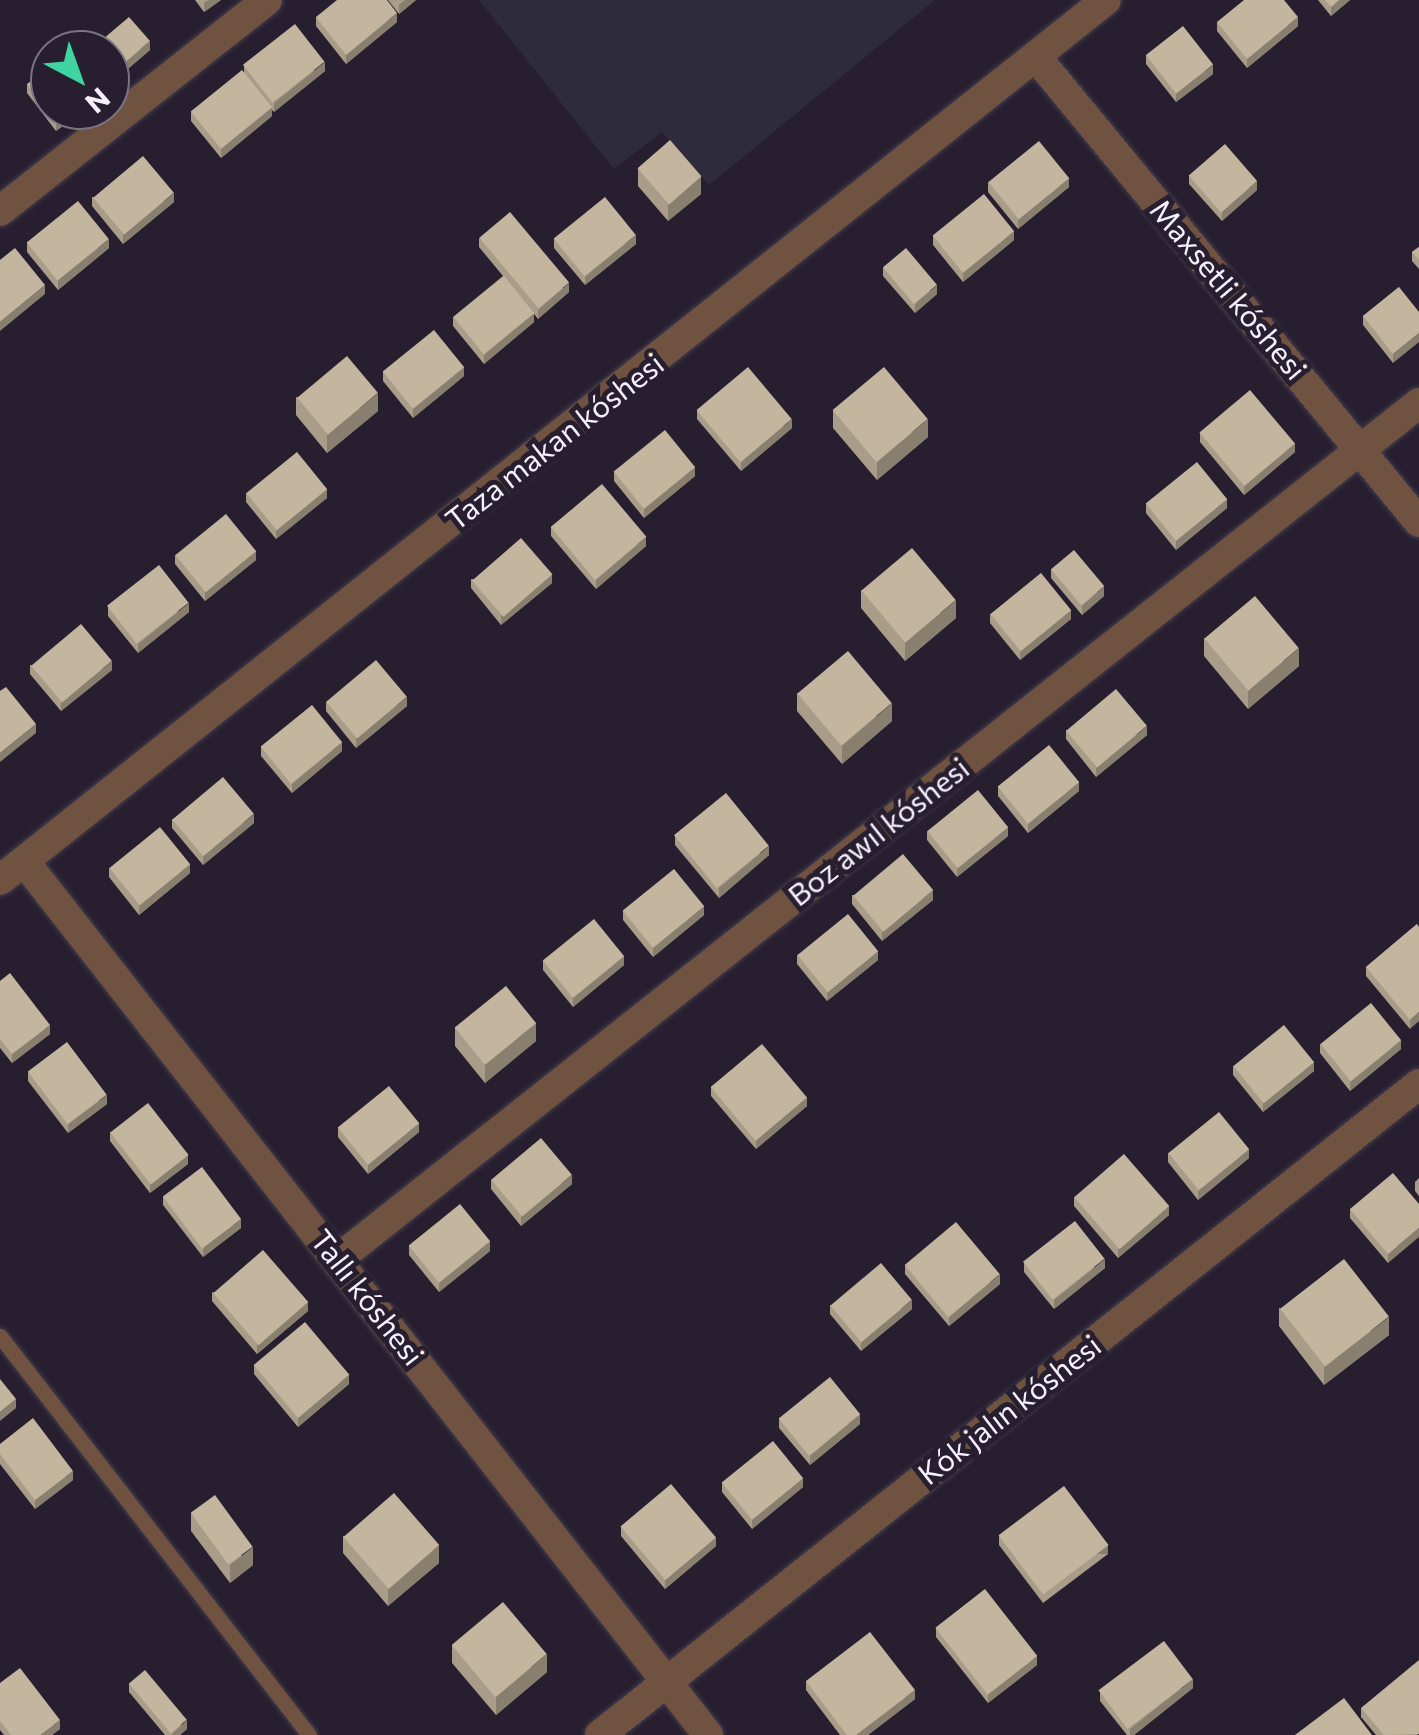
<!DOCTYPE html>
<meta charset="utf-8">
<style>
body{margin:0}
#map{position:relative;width:1419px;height:1735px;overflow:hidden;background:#271f30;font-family:Commissioner,sans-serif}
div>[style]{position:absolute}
.education>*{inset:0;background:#2e2c3c}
.roads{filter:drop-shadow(0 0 2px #443c4d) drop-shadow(0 0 2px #443c4d)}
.lane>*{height:15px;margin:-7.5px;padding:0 7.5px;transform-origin:7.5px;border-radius:7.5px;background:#6f5340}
.street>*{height:30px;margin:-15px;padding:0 15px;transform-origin:15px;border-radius:15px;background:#6f5340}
.wall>*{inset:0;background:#a99c89}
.shaded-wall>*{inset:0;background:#897f6f;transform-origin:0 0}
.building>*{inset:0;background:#c4b59f;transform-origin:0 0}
span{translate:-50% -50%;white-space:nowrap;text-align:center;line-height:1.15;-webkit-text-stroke:10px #271f30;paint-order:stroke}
.street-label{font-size:30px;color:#f5f0fc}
.north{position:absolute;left:30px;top:30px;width:100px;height:100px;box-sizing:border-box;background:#271f30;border:2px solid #797382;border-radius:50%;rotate:139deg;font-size:28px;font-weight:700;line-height:40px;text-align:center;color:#f5f0fc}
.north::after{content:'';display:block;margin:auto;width:35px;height:45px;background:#3fd4a2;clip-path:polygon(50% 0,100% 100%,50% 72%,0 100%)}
</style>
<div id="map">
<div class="education">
<i style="clip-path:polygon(479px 0,935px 0,709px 185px,662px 132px,614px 169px)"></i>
</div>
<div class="roads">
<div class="lane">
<i style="left:0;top:1336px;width:505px;rotate:52.24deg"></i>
</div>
<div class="street">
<i style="left:1037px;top:58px;width:601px;rotate:50.54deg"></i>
<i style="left:0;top:211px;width:340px;rotate:-38.3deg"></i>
<i style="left:24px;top:861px;width:1110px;rotate:51.95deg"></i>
<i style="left:0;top:880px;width:1413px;rotate:-38.51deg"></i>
<i style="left:338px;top:1259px;width:1379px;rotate:-38.37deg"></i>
<i style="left:600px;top:1735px;width:1046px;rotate:-38.48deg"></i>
</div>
</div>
<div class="wall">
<i style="clip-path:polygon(195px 0,221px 0,204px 12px)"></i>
<i style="clip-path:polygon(388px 0,416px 0,399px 14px)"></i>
<i style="clip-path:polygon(1318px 0,1350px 0,1331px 16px)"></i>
<i style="clip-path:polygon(316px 17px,397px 22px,346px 64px,316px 26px)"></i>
<i style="clip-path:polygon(1217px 22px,1298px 26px,1247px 68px,1217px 31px)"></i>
<i style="clip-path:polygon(96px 45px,150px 50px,116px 79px,110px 71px,110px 50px,96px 50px)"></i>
<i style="clip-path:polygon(1146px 55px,1213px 74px,1176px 102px,1146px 64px)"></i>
<i style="clip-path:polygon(244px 66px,325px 71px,274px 112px,272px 110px,272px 116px,221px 158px,191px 121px,191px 112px,244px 72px)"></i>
<i style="clip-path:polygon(27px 84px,50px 110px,84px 110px,56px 131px,27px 93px)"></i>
<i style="clip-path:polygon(638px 168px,701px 194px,668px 221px,638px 186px)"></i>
<i style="clip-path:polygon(1189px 175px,1257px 190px,1222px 221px,1189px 184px)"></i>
<i style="clip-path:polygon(988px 182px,1069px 187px,1018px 229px,988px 192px)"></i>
<i style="clip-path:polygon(92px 197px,174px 202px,123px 244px,92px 206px)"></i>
<i style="clip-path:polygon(933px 236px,1014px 240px,963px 282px,933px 245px)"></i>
<i style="clip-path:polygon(479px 238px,569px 292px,538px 319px,534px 314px,534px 322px,484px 364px,453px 326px,453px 317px,503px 276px,479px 247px)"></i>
<i style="clip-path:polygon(554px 239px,636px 244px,585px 285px,554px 248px)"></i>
<i style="clip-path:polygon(27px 243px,109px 248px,58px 290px,27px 252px)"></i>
<i style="clip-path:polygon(1419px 247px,1419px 269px,1412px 261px,1412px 252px)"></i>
<i style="clip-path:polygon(883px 267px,937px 294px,915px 313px,883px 276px)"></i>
<i style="clip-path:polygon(1399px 287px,1393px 363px,1363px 325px,1363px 316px)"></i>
<i style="clip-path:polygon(383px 372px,464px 376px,413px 418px,383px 381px)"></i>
<i style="clip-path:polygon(296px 397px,378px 411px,327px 453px,296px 415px)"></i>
<i style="clip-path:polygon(697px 410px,792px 428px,741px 471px,697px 419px)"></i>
<i style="clip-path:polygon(833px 410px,928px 437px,877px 480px,833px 428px)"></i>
<i style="clip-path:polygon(1200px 433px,1295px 452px,1244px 495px,1200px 442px)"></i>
<i style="clip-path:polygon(614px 472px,695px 476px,644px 518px,614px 481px)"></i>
<i style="clip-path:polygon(246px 493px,327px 498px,276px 539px,246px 502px)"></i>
<i style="clip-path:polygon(1146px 504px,1227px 508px,1176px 550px,1146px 513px)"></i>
<i style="clip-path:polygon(551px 527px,646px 546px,596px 589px,551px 536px)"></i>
<i style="clip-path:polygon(175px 555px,256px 560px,205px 601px,175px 564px)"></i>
<i style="clip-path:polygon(1051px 569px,1104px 596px,1082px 615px,1051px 578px)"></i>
<i style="clip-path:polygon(471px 579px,552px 583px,501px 625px,471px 588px)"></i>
<i style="clip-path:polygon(861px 590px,956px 618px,905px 661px,861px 608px)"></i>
<i style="clip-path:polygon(108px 607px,189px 612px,138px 653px,108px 616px)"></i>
<i style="clip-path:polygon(990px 614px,1071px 619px,1020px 660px,990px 623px)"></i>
<i style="clip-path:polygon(1204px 638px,1299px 666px,1248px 709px,1204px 656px)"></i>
<i style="clip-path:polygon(30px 665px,112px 670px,61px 711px,30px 674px)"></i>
<i style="clip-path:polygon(797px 693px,892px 721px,842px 764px,797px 711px)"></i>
<i style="clip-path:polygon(326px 702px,407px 706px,356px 748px,326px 711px)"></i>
<i style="clip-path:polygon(1066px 730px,1147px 735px,1096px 777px,1066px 739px)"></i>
<i style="clip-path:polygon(261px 747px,342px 751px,292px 793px,261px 756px)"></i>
<i style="clip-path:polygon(998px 787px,1079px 791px,1028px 833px,998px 796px)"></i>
<i style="clip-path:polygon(172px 819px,254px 823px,203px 865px,172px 828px)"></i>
<i style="clip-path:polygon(927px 831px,1008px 836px,957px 877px,927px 840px)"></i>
<i style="clip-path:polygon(675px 836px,769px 855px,719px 898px,675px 845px)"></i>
<i style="clip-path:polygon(109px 868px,190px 873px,139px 915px,109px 877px)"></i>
<i style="clip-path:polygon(852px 895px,933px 900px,882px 941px,852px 904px)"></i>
<i style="clip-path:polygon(623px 911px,704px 915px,653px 957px,623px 920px)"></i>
<i style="clip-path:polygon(1417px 924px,1410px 1029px,1366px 976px,1366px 967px)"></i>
<i style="clip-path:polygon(797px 955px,878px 960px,827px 1001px,797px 964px)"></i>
<i style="clip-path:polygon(543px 961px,624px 965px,573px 1007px,543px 970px)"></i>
<i style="clip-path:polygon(0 981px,50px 1034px,12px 1063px,0 1048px)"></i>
<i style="clip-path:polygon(455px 1028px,536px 1041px,485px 1083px,455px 1046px)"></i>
<i style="clip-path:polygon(1320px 1044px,1401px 1049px,1350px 1091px,1320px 1053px)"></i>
<i style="clip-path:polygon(1233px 1066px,1314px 1071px,1263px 1112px,1233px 1075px)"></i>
<i style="clip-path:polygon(28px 1072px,107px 1104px,68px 1133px,28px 1081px)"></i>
<i style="clip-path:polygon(711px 1087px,807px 1106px,756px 1149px,711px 1096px)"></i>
<i style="clip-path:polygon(338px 1128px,419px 1132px,368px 1174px,338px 1137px)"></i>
<i style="clip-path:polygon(110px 1132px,188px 1164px,150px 1193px,110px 1141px)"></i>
<i style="clip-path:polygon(1168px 1153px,1249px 1158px,1198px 1200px,1168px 1162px)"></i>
<i style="clip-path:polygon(1419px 1178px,1419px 1196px,1415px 1191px,1415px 1182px)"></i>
<i style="clip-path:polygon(491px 1180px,572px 1184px,521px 1226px,491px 1189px)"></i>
<i style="clip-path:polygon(163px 1196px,241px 1228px,203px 1257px,163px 1205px)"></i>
<i style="clip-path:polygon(1074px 1197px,1169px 1215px,1118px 1258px,1074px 1206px)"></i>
<i style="clip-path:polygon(1419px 1204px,1388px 1263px,1350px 1218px,1350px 1209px)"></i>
<i style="clip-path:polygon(409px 1246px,490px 1251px,439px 1292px,409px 1255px)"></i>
<i style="clip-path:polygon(1024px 1263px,1105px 1268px,1054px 1309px,1024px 1272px)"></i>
<i style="clip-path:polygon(905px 1265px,1000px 1284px,949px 1326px,905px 1274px)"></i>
<i style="clip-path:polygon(212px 1292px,308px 1311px,257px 1354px,212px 1301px)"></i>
<i style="clip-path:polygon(830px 1305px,912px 1309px,861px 1351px,830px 1314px)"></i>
<i style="clip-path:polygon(1279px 1308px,1389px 1335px,1324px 1385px,1279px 1326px)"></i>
<i style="clip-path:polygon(254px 1365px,349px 1384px,298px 1427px,254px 1374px)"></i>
<i style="clip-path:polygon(779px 1419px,860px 1424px,810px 1465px,779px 1428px)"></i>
<i style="clip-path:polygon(0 1444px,73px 1480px,35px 1509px,0 1464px)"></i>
<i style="clip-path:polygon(722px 1483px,803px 1487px,752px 1529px,722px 1492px)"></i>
<i style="clip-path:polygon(191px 1513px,253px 1565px,230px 1583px,191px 1531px)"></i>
<i style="clip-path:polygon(621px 1527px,716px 1546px,665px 1589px,621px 1536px)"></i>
<i style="clip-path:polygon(343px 1536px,439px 1563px,388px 1606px,343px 1553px)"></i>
<i style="clip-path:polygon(999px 1536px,1108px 1554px,1043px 1603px,999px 1545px)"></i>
<i style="clip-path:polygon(936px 1628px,1037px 1665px,988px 1703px,936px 1637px)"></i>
<i style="clip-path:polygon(452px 1645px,547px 1672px,496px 1715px,452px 1663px)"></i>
<i style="clip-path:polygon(806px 1681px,915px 1699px,868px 1735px,840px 1735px,806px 1690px)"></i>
<i style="clip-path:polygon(0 1683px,60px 1729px,52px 1735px,4px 1735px,0 1730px)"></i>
<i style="clip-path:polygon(129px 1683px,187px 1729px,180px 1735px,165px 1735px,129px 1692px)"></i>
<i style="clip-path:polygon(1193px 1688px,1134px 1735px,1127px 1735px,1100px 1701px,1100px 1692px)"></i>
<i style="clip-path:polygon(1361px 1708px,1419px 1735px,1376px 1735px,1361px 1717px)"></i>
</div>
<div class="shaded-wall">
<i style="clip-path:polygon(209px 0,221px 0,204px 12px,204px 3px)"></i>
<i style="clip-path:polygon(405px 0,416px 0,399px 14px,399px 5px)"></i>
<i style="clip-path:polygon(1339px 0,1350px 0,1331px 16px,1331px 7px)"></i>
<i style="clip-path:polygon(397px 13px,397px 22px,346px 64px,346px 55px)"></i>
<i style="clip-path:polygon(1298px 17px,1298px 26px,1247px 68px,1247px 59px)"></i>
<i style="clip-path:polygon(150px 41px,150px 50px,116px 79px,116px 70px)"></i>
<i style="clip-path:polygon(325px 62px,325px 71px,274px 112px,274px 103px)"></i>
<i style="clip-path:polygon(1213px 65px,1213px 74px,1176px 102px,1176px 93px)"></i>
<i style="clip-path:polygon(272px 107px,272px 116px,221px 158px,221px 149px)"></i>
<i style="clip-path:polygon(72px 110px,84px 110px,56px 131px,56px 122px)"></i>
<i style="clip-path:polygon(701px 176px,701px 194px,668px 221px,668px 204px)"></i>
<i style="clip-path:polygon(1069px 178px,1069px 187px,1018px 229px,1018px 220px)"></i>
<i style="clip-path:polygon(1257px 181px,1257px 190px,1222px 221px,1222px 212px)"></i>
<i style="clip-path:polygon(174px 193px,174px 202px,123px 244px,123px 235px)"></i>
<i style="clip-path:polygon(1014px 231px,1014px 240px,963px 282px,963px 273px)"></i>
<i style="clip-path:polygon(636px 235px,636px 244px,585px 285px,585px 276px)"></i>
<i style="clip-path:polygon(109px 239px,109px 248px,58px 290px,58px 280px)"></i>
<i style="clip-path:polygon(569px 283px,569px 292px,538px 319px,538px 310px)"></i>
<i style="clip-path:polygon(45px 285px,45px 294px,0 331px,0 322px)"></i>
<i style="clip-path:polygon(937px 285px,937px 294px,915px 313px,915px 304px)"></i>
<i style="clip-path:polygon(534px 313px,534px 322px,484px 364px,484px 355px)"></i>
<i style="clip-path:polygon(1419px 333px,1419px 342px,1393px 363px,1393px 354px)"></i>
<i style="clip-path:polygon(464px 367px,464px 376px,413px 418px,413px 409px)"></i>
<i style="clip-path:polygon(378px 393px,378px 411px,327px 453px,327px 435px)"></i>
<i style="clip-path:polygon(792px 419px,792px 428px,741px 471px,741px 462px)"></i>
<i style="clip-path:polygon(928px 419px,928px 437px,877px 480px,877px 462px)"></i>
<i style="clip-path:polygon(1295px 443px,1295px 452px,1244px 495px,1244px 486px)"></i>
<i style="clip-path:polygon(695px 467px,695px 476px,644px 518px,644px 509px)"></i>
<i style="clip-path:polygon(327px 489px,327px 498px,276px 539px,276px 530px)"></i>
<i style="clip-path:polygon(1227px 499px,1227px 508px,1176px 550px,1176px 541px)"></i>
<i style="clip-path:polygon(646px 537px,646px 546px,596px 589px,596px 580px)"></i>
<i style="clip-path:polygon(256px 551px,256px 560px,205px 601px,205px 592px)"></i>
<i style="clip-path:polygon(552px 574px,552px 583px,501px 625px,501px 616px)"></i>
<i style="clip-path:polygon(1104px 586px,1104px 596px,1082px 615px,1082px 606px)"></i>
<i style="clip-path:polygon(956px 600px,956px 618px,905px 661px,905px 643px)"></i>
<i style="clip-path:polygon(189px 603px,189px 612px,138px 653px,138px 644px)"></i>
<i style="clip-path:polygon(1071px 610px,1071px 619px,1020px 660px,1020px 651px)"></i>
<i style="clip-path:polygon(1299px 648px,1299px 666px,1248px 709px,1248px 691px)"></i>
<i style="clip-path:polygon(112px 661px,112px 670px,61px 711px,61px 702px)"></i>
<i style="clip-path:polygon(407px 697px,407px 706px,356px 748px,356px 738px)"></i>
<i style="clip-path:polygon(892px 703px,892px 721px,842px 764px,842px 746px)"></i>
<i style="clip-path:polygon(36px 724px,36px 733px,0 762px,0 753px)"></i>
<i style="clip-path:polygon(1147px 726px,1147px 735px,1096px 777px,1096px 768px)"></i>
<i style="clip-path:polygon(342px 742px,342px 751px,292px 793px,292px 784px)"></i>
<i style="clip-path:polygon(1079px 782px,1079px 791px,1028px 833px,1028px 824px)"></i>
<i style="clip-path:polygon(254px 814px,254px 823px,203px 865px,203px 856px)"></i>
<i style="clip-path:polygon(1008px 827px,1008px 836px,957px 877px,957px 868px)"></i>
<i style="clip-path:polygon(769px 846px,769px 855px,719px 898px,719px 888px)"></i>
<i style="clip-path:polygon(190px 864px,190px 873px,139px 915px,139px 906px)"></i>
<i style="clip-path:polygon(933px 890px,933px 900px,882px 941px,882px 932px)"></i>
<i style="clip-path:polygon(704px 906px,704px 915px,653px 957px,653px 948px)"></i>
<i style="clip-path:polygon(878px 951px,878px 960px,827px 1001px,827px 992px)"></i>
<i style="clip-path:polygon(624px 956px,624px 965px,573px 1007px,573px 998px)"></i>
<i style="clip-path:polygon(1419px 1012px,1419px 1021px,1410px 1029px,1410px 1020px)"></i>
<i style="clip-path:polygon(536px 1023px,536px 1041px,485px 1083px,485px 1065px)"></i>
<i style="clip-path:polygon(50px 1025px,50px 1034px,12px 1063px,12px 1054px)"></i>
<i style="clip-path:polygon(1401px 1040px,1401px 1049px,1350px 1091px,1350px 1082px)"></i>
<i style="clip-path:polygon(1314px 1062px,1314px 1071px,1263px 1112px,1263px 1103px)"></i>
<i style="clip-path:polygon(107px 1095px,107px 1104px,68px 1133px,68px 1124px)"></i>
<i style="clip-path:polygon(807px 1097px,807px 1106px,756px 1149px,756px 1140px)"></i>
<i style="clip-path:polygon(419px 1123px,419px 1132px,368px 1174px,368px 1165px)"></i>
<i style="clip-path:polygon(1249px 1149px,1249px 1158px,1198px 1200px,1198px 1191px)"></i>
<i style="clip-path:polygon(188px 1155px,188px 1164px,150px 1193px,150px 1184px)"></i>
<i style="clip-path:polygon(572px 1175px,572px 1184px,521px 1226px,521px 1217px)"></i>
<i style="clip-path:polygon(1169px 1206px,1169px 1215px,1118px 1258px,1118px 1249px)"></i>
<i style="clip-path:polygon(241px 1219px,241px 1228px,203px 1257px,203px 1248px)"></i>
<i style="clip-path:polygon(1419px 1228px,1419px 1237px,1388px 1263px,1388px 1254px)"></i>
<i style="clip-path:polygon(490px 1241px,490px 1251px,439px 1292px,439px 1283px)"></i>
<i style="clip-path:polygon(1105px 1259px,1105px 1268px,1054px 1309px,1054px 1300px)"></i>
<i style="clip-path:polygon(1000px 1274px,1000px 1284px,949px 1326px,949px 1317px)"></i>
<i style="clip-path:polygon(912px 1300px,912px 1309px,861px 1351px,861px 1342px)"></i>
<i style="clip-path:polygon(308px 1302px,308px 1311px,257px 1354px,257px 1345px)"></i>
<i style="clip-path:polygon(1389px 1317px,1389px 1335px,1324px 1385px,1324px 1367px)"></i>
<i style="clip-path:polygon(349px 1375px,349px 1384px,298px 1427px,298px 1418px)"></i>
<i style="clip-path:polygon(16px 1399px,16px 1408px,0 1421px,0 1412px)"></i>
<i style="clip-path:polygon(860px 1414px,860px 1424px,810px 1465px,810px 1456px)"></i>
<i style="clip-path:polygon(73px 1471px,73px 1480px,35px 1509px,35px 1500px)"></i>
<i style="clip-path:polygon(803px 1478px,803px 1487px,752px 1529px,752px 1520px)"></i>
<i style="clip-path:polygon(716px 1537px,716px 1546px,665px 1589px,665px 1580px)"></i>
<i style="clip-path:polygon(439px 1545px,439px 1563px,388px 1606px,388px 1588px)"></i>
<i style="left:1108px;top:1545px;width:9px;height:81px;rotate:90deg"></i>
<i style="clip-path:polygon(253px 1547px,253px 1565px,230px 1583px,230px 1565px)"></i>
<i style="clip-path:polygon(547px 1654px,547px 1672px,496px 1715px,496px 1697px)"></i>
<i style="clip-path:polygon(1037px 1656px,1037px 1665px,988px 1703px,988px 1694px)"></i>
<i style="clip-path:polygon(1193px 1679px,1193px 1688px,1134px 1735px,1130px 1735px,1130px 1729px)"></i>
<i style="clip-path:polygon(915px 1690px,915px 1699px,868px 1735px,856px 1735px)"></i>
<i style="clip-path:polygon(60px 1720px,60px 1729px,52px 1735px,40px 1735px)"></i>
<i style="clip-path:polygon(187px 1720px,187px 1729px,180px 1735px,171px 1735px)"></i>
</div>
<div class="building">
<i style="clip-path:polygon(337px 0,387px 0,397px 13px,346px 55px,316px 17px)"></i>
<i style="clip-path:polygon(1244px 0,1284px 0,1298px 17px,1247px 59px,1217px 22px)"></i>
<i style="clip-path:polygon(1325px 0,1339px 0,1331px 7px)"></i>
<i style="clip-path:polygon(129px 17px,150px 41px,116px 70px,110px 62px,110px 50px,100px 50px,96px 45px)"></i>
<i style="left:295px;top:24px;width:48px;height:66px;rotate:52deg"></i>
<i style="left:1183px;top:26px;width:49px;height:47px;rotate:52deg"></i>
<i style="clip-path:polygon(80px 44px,84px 50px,72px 50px)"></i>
<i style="clip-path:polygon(50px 67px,50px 110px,72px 110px,56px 122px,27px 84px)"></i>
<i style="left:242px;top:70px;width:48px;height:66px;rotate:51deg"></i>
<i style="left:670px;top:140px;width:48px;height:43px;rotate:49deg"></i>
<i style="left:1039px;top:141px;width:48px;height:65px;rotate:51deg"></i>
<i style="left:1225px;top:144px;width:49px;height:48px;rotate:49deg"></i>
<i style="left:143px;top:156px;width:48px;height:65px;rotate:50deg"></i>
<i style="left:984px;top:194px;width:48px;height:66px;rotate:51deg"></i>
<i style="left:605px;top:197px;width:49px;height:66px;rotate:51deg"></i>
<i style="left:78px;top:201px;width:49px;height:66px;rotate:51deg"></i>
<i style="left:510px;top:212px;width:92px;height:40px;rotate:50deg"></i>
<i style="clip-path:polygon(1419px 247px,1419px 260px,1412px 252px)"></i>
<i style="clip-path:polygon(15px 248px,45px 285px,0 322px,0 260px)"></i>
<i style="left:906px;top:248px;width:48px;height:30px;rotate:50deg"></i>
<i style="left:504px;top:276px;width:48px;height:65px;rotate:51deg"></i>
<i style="clip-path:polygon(1399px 287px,1419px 312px,1419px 333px,1393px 354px,1363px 316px)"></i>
<i style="left:434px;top:330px;width:48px;height:66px;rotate:51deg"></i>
<i style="left:347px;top:356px;width:48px;height:65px;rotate:50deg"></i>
<i style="left:748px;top:367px;width:68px;height:67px;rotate:50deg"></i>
<i style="left:884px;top:367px;width:68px;height:67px;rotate:50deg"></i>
<i style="left:1250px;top:390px;width:70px;height:66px;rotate:50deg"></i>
<i style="left:665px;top:430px;width:48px;height:66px;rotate:51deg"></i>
<i style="left:297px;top:452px;width:48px;height:65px;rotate:51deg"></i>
<i style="left:1197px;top:462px;width:48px;height:66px;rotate:51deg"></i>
<i style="left:602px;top:484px;width:69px;height:67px;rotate:50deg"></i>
<i style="left:226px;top:514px;width:48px;height:65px;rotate:51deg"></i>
<i style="left:521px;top:538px;width:48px;height:65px;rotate:49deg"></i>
<i style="left:912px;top:548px;width:68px;height:66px;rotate:50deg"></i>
<i style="left:1074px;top:550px;width:47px;height:30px;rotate:50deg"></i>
<i style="left:159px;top:565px;width:48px;height:66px;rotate:52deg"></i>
<i style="left:1041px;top:573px;width:48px;height:65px;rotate:51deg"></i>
<i style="left:1255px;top:596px;width:68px;height:66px;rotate:50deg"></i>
<i style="left:81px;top:624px;width:48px;height:65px;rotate:50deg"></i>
<i style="left:848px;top:651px;width:68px;height:66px;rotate:50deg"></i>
<i style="left:376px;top:660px;width:48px;height:65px;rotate:50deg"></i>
<i style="clip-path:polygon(6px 687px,36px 724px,0 753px,0 691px)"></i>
<i style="left:1116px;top:689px;width:48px;height:65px;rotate:50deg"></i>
<i style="left:312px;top:705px;width:48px;height:66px;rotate:51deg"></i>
<i style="left:1049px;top:745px;width:48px;height:66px;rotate:51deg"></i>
<i style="left:223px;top:777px;width:48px;height:66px;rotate:50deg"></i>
<i style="left:978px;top:790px;width:48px;height:65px;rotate:51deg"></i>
<i style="left:726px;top:793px;width:68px;height:67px;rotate:51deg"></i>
<i style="left:160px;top:827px;width:48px;height:65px;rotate:51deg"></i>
<i style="left:903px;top:854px;width:47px;height:65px;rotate:50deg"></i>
<i style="left:674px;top:869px;width:48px;height:66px;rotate:51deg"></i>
<i style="left:848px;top:914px;width:48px;height:65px;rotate:51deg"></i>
<i style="left:594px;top:919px;width:48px;height:66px;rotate:51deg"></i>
<i style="clip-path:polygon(1417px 924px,1419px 927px,1419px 1012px,1410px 1020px,1366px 967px)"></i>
<i style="clip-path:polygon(10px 973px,50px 1025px,12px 1054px,0 1039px,0 981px)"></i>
<i style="left:506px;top:986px;width:48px;height:66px;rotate:51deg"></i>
<i style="left:1371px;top:1003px;width:48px;height:65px;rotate:51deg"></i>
<i style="left:1284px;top:1025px;width:48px;height:65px;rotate:51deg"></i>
<i style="left:67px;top:1042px;width:66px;height:49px;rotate:53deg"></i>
<i style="left:762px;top:1044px;width:70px;height:67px;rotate:50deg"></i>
<i style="left:389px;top:1086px;width:48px;height:66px;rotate:51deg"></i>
<i style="left:148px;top:1103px;width:66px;height:48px;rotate:52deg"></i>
<i style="left:1219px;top:1112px;width:48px;height:65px;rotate:51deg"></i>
<i style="left:541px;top:1138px;width:48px;height:65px;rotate:50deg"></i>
<i style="left:1124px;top:1154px;width:69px;height:66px;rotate:49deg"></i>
<i style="left:202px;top:1167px;width:65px;height:49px;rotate:53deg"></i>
<i style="clip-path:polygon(1393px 1173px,1419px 1204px,1419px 1228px,1388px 1254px,1350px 1209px)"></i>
<i style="left:460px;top:1204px;width:48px;height:66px;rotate:51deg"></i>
<i style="left:1075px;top:1221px;width:48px;height:66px;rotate:52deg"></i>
<i style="left:956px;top:1222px;width:68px;height:67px;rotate:50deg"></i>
<i style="left:263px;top:1250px;width:69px;height:66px;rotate:49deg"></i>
<i style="left:1344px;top:1259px;width:73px;height:81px;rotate:52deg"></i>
<i style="left:881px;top:1263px;width:48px;height:66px;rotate:50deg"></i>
<i style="left:305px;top:1322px;width:69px;height:67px;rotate:50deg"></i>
<i style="left:830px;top:1377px;width:48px;height:66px;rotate:51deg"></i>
<i style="clip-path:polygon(0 1379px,16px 1399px,0 1412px)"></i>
<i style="clip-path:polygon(33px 1418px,73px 1471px,35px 1500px,0 1454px,0 1444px)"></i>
<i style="left:773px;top:1441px;width:48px;height:66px;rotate:51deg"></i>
<i style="left:671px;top:1484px;width:70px;height:66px;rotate:50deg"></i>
<i style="left:1064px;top:1486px;width:74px;height:82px;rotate:53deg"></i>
<i style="left:394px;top:1493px;width:69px;height:67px;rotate:49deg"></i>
<i style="left:215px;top:1495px;width:64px;height:30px;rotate:54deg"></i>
<i style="left:985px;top:1589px;width:85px;height:63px;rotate:52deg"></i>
<i style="left:503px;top:1602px;width:68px;height:67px;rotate:50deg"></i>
<i style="clip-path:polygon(870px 1632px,915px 1690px,856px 1735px,847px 1735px,806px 1681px)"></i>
<i style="left:1164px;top:1641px;width:48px;height:82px;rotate:53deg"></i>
<i style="clip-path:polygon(1419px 1660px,1419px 1734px,1384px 1735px,1361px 1708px)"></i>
<i style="clip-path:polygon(20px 1668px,60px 1720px,40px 1735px,11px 1735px,0 1721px,0 1683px)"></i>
<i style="left:145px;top:1670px;width:65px;height:21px;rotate:50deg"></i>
<i style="clip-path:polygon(1344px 1698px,1372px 1735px,1295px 1735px)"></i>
</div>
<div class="street-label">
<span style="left:1229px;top:289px;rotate:50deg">Maxsetli kóshesi</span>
<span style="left:554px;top:441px;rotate:-38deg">Taza makan kóshesi</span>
<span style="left:878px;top:831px;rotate:-38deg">Boz awıl kóshesi</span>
<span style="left:368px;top:1297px;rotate:52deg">Tallı kóshesi</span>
<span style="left:1009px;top:1409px;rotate:-38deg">Kók jalın kóshesi</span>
</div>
<div class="north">N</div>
</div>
